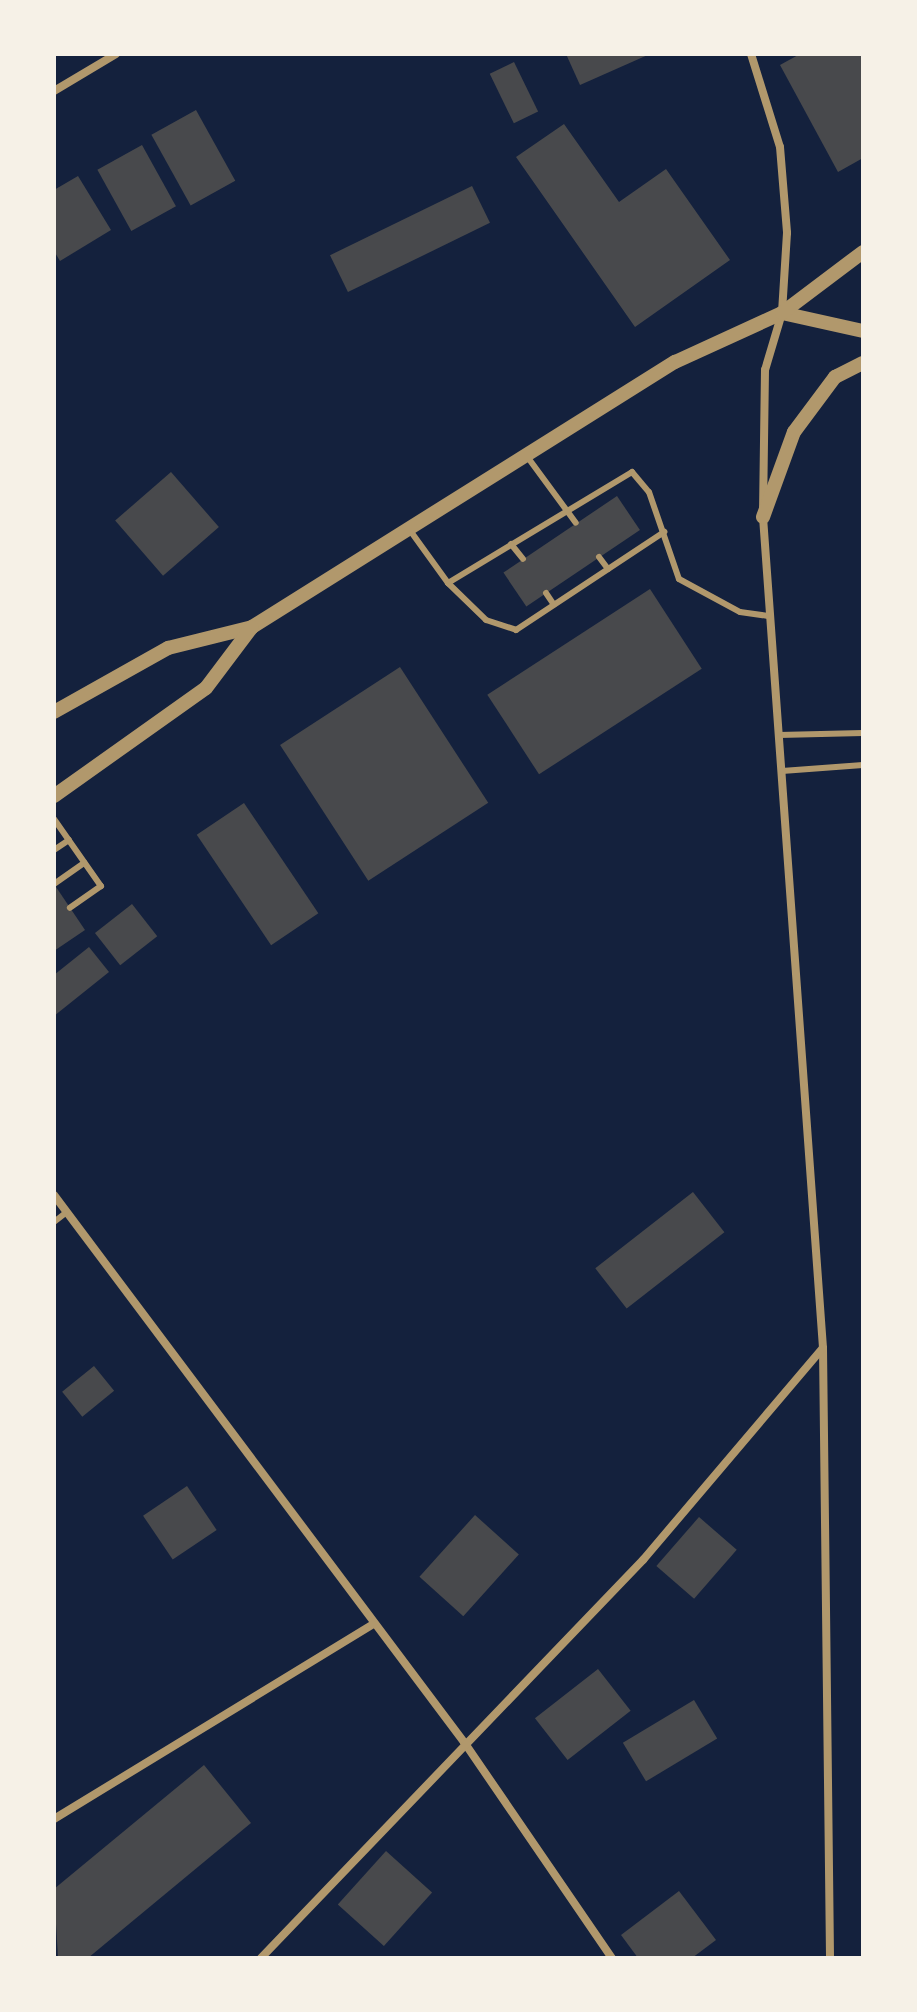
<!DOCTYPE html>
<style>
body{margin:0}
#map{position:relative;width:917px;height:2012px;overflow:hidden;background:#14213d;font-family:Bitter,serif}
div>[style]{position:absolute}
.building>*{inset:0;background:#48494c;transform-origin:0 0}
.service>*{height:6px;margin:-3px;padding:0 3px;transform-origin:3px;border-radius:3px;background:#b1986c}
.minor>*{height:8px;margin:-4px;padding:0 4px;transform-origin:4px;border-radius:4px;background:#b1986c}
.tertiary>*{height:14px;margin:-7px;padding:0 7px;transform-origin:7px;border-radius:7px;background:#b1986c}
span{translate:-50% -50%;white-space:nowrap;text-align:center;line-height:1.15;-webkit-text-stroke:7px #f6f1e7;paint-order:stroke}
.frame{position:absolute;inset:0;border:56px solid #f6f1e7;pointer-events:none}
</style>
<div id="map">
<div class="building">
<i style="clip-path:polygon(566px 54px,650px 54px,580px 85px)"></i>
<i style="clip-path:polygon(800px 54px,863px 54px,863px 158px,838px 172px,780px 65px)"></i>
<i style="left:514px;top:62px;width:55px;height:27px;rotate:64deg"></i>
<i style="left:196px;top:110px;width:81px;height:51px;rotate:61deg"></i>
<i style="clip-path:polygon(564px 124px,619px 202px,666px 169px,730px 260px,635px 327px,516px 157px)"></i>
<i style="left:142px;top:145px;width:70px;height:51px;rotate:61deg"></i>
<i style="clip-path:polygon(78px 176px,111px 230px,60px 261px,54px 251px,54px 190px)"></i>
<i style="left:472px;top:186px;width:41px;height:158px;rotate:64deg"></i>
<i style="left:171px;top:472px;width:73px;height:74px;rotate:49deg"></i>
<i style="left:617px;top:496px;width:41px;height:137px;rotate:56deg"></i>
<i style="left:650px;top:589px;width:95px;height:194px;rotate:57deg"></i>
<i style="left:400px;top:667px;width:162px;height:143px;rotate:57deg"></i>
<i style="left:244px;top:803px;width:133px;height:57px;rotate:56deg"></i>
<i style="clip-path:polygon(54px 884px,85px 930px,54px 951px)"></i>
<i style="left:132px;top:904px;width:41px;height:47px;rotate:52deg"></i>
<i style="clip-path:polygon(89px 947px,109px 972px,54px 1016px,54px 975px)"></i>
<i style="left:693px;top:1192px;width:51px;height:124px;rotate:52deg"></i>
<i style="left:94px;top:1366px;width:32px;height:41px;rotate:51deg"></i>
<i style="left:187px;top:1486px;width:53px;height:53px;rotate:56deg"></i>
<i style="left:475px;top:1515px;width:59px;height:83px;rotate:42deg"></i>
<i style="left:699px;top:1517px;width:50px;height:65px;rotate:41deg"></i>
<i style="left:598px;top:1669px;width:53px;height:80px;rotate:52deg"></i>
<i style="left:694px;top:1700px;width:45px;height:83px;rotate:59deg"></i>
<i style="clip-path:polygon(204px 1765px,251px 1823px,88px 1958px,58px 1958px,54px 1889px)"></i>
<i style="left:386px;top:1851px;width:62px;height:72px;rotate:42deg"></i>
<i style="clip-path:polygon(679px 1891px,716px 1940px,692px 1958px,638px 1958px,621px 1935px)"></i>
</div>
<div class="service">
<i style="left:526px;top:455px;width:84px;rotate:53.7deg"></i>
<i style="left:409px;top:529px;width:67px;rotate:54.2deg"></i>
<i style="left:448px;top:583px;width:215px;rotate:-31.1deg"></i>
<i style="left:632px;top:472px;width:26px;rotate:50deg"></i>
<i style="left:649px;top:492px;width:92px;rotate:71deg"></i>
<i style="left:679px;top:579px;width:69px;rotate:28.4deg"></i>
<i style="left:740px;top:612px;width:30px;rotate:8deg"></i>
<i style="left:511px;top:544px;width:19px;rotate:51deg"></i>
<i style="left:599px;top:557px;width:15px;rotate:53deg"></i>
<i style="left:448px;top:583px;width:53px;rotate:44.2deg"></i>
<i style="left:486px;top:620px;width:32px;rotate:18deg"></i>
<i style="left:516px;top:630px;width:178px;rotate:-33.5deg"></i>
<i style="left:546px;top:593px;width:14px;rotate:56deg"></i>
<i style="left:779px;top:735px;width:84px;rotate:-1.4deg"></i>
<i style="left:782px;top:771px;width:81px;rotate:-4.2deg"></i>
<i style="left:54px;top:819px;width:82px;rotate:55deg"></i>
<i style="left:101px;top:886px;width:38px;rotate:145deg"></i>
<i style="left:54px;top:850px;width:18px;rotate:-34deg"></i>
<i style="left:54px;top:884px;width:37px;rotate:-35deg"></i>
<i style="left:54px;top:1222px;width:16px;rotate:-38deg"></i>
</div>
<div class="minor">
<i style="left:751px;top:54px;width:97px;rotate:72.7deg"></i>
<i style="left:780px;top:147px;width:86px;rotate:85.3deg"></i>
<i style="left:787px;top:233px;width:80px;rotate:93.6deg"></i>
<i style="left:782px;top:313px;width:59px;rotate:106.6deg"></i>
<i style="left:765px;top:370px;width:147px;rotate:90.8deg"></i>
<i style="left:763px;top:517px;width:833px;rotate:85.87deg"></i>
<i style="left:823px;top:1348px;width:610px;rotate:89.34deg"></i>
<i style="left:54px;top:91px;width:72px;rotate:-30.8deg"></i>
<i style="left:54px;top:1195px;width:684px;rotate:53.15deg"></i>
<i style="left:464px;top:1742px;width:262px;rotate:55.6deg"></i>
<i style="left:54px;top:1819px;width:373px;rotate:-31.4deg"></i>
<i style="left:261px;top:1958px;width:552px;rotate:-46.18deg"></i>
<i style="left:643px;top:1560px;width:278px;rotate:-49.7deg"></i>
</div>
<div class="tertiary">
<i style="left:782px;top:313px;width:83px;rotate:12.5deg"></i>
<i style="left:763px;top:517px;width:90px;rotate:-70deg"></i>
<i style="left:794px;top:432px;width:69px;rotate:-53.3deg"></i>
<i style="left:835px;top:377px;width:31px;rotate:-27deg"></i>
<i style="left:54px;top:712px;width:131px;rotate:-29.3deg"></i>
<i style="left:168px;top:648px;width:87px;rotate:-14deg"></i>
<i style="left:252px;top:627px;width:499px;rotate:-32.1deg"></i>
<i style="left:675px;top:362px;width:118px;rotate:-24.6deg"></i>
<i style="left:782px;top:313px;width:101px;rotate:-37deg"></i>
<i style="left:54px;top:796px;width:186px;rotate:-35.4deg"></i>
<i style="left:206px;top:688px;width:76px;rotate:-53deg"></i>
</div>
<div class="frame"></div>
</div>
